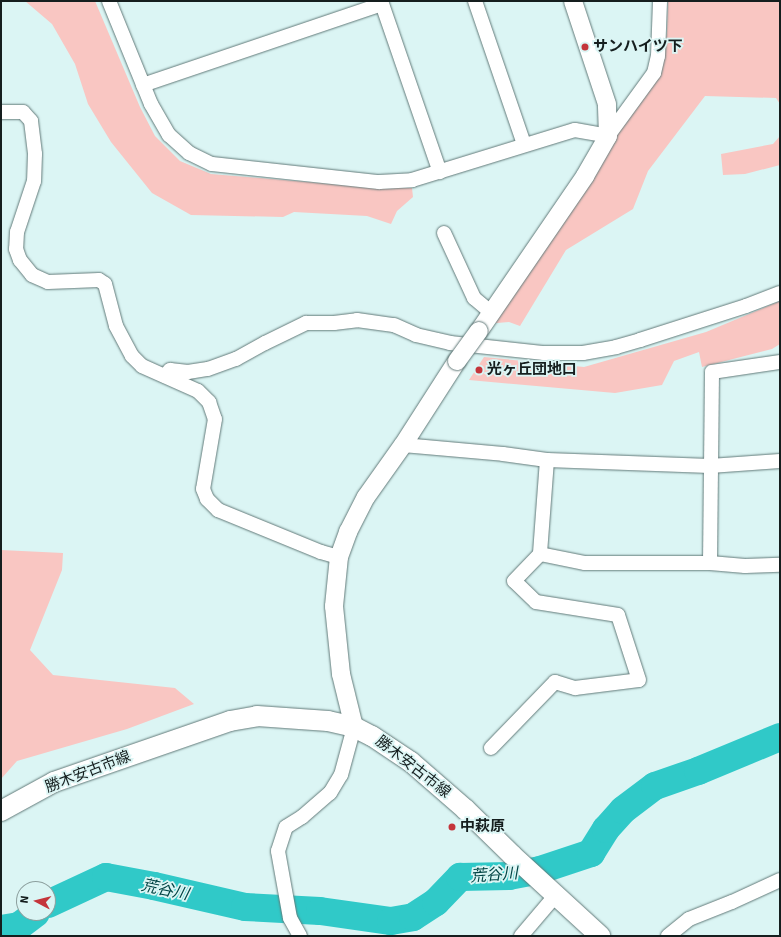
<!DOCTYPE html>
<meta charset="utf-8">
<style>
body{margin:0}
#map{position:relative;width:781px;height:937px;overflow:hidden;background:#dbf5f4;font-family:Signika,"Noto Sans JP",sans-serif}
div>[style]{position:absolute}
.green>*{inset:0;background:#f9c6c2}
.river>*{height:28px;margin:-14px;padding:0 14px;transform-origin:14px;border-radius:14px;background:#30c9c8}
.roads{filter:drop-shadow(0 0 1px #627a79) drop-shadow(0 0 1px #627a79)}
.minor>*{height:14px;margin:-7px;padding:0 7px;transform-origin:7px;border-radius:7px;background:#fff}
.tertiary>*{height:18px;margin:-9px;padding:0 9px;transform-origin:9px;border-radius:9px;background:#fff}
.secondary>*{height:20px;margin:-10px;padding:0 10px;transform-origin:10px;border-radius:10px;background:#fff}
.bridges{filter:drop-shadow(0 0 1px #627a79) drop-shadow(0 0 1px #627a79)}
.tertiary-bridge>*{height:18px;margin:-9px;padding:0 9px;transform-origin:9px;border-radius:9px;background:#fff}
.dots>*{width:11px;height:11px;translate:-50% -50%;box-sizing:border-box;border:2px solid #dbf5f4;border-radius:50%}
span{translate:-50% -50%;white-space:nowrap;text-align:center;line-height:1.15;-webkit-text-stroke:3.5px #dbf5f4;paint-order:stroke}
.poi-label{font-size:15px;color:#151e1e;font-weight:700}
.left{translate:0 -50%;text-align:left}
.street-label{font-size:15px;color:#151e1e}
.water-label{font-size:16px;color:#044;font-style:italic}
.frame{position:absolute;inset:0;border:2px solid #151e1e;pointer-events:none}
.north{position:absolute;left:16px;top:881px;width:40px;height:40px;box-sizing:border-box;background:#dbf5f4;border:1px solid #8c9f9e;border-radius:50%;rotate:277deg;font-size:11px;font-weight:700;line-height:16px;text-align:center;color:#151e1e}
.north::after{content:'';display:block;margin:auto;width:14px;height:18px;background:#c4353b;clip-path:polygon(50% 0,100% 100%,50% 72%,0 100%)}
</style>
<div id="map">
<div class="green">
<i style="clip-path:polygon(25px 1px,95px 1px,140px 107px,155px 136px,180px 161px,211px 174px,380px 188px,412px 188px,413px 197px,397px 211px,391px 224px,367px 216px,294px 212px,283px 217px,191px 215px,152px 193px,111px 142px,88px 104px,75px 64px,52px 24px)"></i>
<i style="clip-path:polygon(668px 1px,780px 1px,780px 104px,776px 98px,705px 96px,648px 171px,633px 209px,566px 250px,520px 326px,509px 322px,485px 324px,624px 119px,661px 75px,667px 31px)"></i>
<i style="clip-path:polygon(780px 136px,780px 165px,745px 174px,723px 175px,721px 154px,773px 144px)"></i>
<i style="clip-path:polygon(780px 301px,780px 344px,772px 349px,702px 367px,699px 352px,674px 361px,662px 385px,615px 393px,469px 380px,484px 357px,584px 367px,706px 332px)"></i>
<i style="clip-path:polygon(1px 550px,63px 553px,62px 570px,30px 650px,53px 675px,175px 688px,194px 704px,127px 729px,17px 761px,1px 779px)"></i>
</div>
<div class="river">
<i style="left:48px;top:904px;width:64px;rotate:-25deg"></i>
<i style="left:106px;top:877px;width:49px;rotate:10.6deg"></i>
<i style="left:154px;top:886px;width:93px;rotate:13deg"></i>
<i style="left:245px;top:907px;width:75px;rotate:3.1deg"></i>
<i style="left:320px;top:911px;width:72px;rotate:8deg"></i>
<i style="left:391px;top:921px;width:22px;rotate:-10deg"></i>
<i style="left:413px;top:917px;width:27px;rotate:-33deg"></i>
<i style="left:436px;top:902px;width:35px;rotate:-46deg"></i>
<i style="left:460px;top:877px;width:49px;rotate:-1.2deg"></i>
<i style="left:509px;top:876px;width:32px;rotate:-11deg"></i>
<i style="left:540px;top:870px;width:54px;rotate:-18.4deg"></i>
<i style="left:591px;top:853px;width:28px;rotate:-58deg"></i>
<i style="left:606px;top:829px;width:25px;rotate:-48deg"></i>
<i style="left:623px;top:810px;width:40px;rotate:-37deg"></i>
<i style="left:655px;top:786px;width:46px;rotate:-19.2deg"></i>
<i style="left:698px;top:771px;width:89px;rotate:-22.5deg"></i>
<i style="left:1px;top:929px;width:18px;rotate:-9deg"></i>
<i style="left:19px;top:926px;width:21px;rotate:-37deg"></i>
</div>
<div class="roads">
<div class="minor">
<i style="left:109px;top:1px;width:111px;rotate:67.8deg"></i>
<i style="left:151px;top:104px;width:36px;rotate:60deg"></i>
<i style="left:169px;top:135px;width:27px;rotate:42deg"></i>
<i style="left:189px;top:153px;width:25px;rotate:26deg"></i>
<i style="left:212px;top:164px;width:168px;rotate:6.2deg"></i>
<i style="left:379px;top:182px;width:33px;rotate:-3deg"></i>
<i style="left:412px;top:180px;width:170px;rotate:-17.1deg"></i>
<i style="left:575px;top:130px;width:34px;rotate:10deg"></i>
<i style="left:608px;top:136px;width:78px;rotate:-53.9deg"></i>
<i style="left:654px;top:73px;width:17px;rotate:-77deg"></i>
<i style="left:658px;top:56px;width:55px;rotate:-87.9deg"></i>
<i style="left:381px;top:1px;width:181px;rotate:71deg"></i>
<i style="left:475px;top:1px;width:151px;rotate:71.1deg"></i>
<i style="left:143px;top:85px;width:252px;rotate:-18.7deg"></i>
<i style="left:1px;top:112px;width:22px"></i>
<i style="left:23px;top:112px;width:12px;rotate:48deg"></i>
<i style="left:31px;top:121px;width:33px;rotate:83deg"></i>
<i style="left:35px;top:154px;width:27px;rotate:92deg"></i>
<i style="left:34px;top:181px;width:54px;rotate:108.4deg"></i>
<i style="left:17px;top:232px;width:17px;rotate:93deg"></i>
<i style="left:16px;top:249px;width:12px;rotate:70deg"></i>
<i style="left:20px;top:260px;width:19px;rotate:51deg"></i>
<i style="left:32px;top:275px;width:17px;rotate:24deg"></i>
<i style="left:48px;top:282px;width:51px;rotate:-2.2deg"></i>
<i style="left:99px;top:280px;width:7px;rotate:34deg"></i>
<i style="left:105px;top:284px;width:43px;rotate:75.3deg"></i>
<i style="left:116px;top:326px;width:34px;rotate:62deg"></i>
<i style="left:132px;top:356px;width:14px;rotate:45deg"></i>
<i style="left:142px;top:366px;width:61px;rotate:24.1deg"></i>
<i style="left:198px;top:391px;width:16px;rotate:45deg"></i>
<i style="left:209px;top:402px;width:18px;rotate:71deg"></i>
<i style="left:215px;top:419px;width:71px;rotate:99.7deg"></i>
<i style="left:203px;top:489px;width:11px;rotate:68deg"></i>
<i style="left:207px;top:499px;width:16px;rotate:45deg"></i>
<i style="left:218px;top:510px;width:111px;rotate:22.2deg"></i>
<i style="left:321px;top:552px;width:19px;rotate:16deg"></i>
<i style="left:444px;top:233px;width:72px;rotate:65.2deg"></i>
<i style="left:474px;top:298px;width:23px;rotate:40deg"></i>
<i style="left:165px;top:376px;width:8px;rotate:-50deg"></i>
<i style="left:170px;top:370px;width:18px;rotate:6deg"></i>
<i style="left:188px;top:372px;width:20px;rotate:-9deg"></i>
<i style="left:208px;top:369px;width:30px;rotate:-20deg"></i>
<i style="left:236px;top:359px;width:33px;rotate:-29deg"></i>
<i style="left:265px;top:343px;width:46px;rotate:-26deg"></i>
<i style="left:306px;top:323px;width:28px"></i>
<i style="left:334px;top:323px;width:23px;rotate:-7deg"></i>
<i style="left:357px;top:320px;width:37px;rotate:8deg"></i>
<i style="left:394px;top:325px;width:24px;rotate:24deg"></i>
<i style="left:416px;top:335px;width:35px;rotate:13deg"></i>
<i style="left:450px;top:343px;width:95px;rotate:6.1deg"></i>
<i style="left:544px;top:353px;width:39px"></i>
<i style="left:583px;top:353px;width:34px;rotate:-10deg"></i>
<i style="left:616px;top:347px;width:25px;rotate:-16deg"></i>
<i style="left:640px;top:340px;width:111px;rotate:-17.8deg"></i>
<i style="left:746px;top:306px;width:36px;rotate:-21deg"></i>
<i style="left:403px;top:445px;width:100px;rotate:5.1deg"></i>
<i style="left:503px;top:454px;width:44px;rotate:7.8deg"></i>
<i style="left:547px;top:460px;width:163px;rotate:2.1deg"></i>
<i style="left:710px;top:466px;width:70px;rotate:-4.1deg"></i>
<i style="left:547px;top:460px;width:94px;rotate:94.3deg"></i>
<i style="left:540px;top:554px;width:46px;rotate:11.3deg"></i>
<i style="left:585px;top:563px;width:125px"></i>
<i style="left:710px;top:563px;width:35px;rotate:5deg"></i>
<i style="left:745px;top:566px;width:35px;rotate:-2deg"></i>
<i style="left:710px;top:563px;width:191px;rotate:-89.4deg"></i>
<i style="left:712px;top:372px;width:69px;rotate:-8.4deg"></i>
<i style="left:491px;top:748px;width:92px;rotate:-45.9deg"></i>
<i style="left:555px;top:682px;width:21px;rotate:17deg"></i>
<i style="left:575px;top:688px;width:64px;rotate:-7.1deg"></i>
<i style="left:639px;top:680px;width:68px;rotate:-107.9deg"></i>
<i style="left:618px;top:615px;width:83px;rotate:-171deg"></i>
<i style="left:536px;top:602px;width:30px;rotate:-136deg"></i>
<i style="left:514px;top:581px;width:37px;rotate:-46deg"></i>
<i style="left:300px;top:936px;width:21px;rotate:-119deg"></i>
<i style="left:290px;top:918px;width:68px;rotate:-100.2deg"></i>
<i style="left:278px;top:851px;width:25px;rotate:-72deg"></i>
<i style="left:286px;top:827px;width:19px;rotate:-32deg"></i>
<i style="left:302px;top:817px;width:37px;rotate:-41deg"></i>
<i style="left:330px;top:793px;width:21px;rotate:-59deg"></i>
<i style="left:341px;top:775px;width:50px;rotate:-74.8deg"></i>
<i style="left:521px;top:936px;width:52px;rotate:-49.6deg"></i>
<i style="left:668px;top:936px;width:27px;rotate:-39deg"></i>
<i style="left:689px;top:919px;width:46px;rotate:-21.6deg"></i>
<i style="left:732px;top:902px;width:53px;rotate:-24.6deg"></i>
</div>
<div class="tertiary">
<i style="left:479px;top:331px;width:188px;rotate:-55.6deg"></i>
<i style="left:585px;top:176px;width:46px;rotate:-60.1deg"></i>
<i style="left:608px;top:136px;width:32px;rotate:-92deg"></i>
<i style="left:607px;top:104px;width:108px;rotate:-108.3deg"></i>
<i style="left:354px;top:727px;width:55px;rotate:-103.8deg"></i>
<i style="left:341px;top:674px;width:68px;rotate:-95.9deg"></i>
<i style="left:334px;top:606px;width:49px;rotate:-84.2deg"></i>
<i style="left:339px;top:557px;width:27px;rotate:-70deg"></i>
<i style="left:348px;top:532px;width:39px;rotate:-63deg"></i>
<i style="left:366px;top:497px;width:64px;rotate:-54.6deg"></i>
<i style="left:403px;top:445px;width:100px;rotate:-57.3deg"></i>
</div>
<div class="secondary">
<i style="left:1px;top:811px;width:60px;rotate:-28.7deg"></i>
<i style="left:54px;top:782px;width:186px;rotate:-19.1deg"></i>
<i style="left:230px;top:721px;width:27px;rotate:-10deg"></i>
<i style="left:257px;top:716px;width:71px;rotate:4deg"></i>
<i style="left:328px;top:721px;width:27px;rotate:13deg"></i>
<i style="left:354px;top:727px;width:20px;rotate:27deg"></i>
<i style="left:372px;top:736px;width:47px;rotate:33.7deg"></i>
<i style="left:411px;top:762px;width:72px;rotate:41deg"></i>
<i style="left:465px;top:809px;width:66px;rotate:44.4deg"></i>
<i style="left:512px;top:855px;width:120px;rotate:42.6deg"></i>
</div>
</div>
<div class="bridges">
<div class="tertiary-bridge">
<i style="left:457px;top:361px;width:37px;rotate:-54deg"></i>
</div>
</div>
<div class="dots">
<i style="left:585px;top:47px;background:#c4353b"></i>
<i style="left:479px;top:370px;background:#c4353b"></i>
<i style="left:452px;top:827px;background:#c4353b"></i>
</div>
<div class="poi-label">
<span class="left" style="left:593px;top:47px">サンハイツ下</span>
<span class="left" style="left:487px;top:370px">光ヶ丘団地口</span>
<span class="left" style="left:460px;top:827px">中萩原</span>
</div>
<div class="street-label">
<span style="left:413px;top:767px;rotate:38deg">勝木安古市線</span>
<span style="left:88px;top:772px;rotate:-21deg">勝木安古市線</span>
</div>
<div class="water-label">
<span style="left:494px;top:875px;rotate:-4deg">荒谷川</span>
<span style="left:165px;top:890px;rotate:12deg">荒谷川</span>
</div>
<div class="frame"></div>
<div class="north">N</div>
</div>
